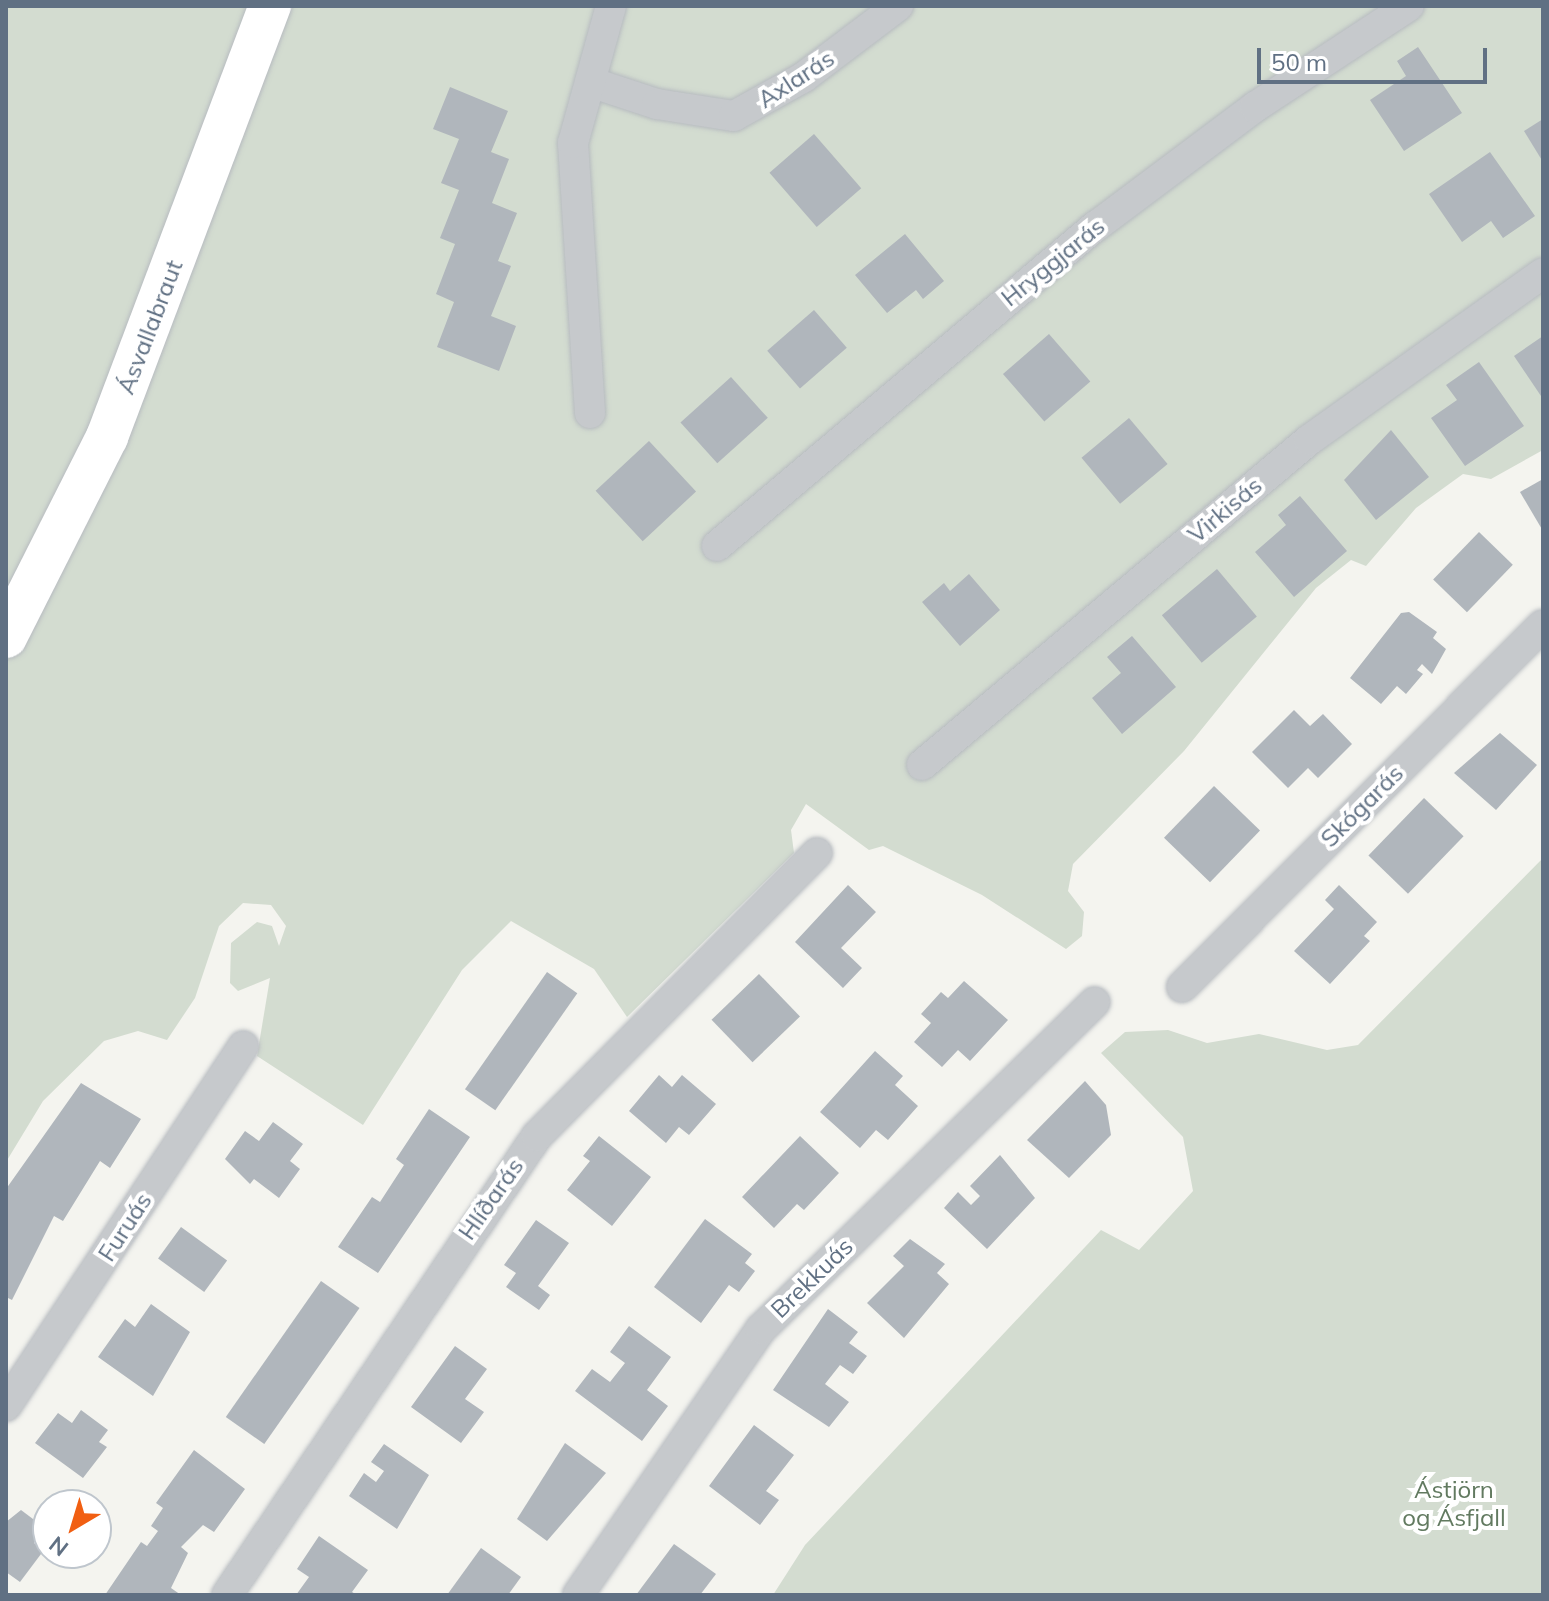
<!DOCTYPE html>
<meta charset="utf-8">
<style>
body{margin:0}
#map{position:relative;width:1549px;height:1601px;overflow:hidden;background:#f4f4ef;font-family:Mulish,sans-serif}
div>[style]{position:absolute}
.green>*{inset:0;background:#d3dcd0}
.building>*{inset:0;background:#b0b6bc;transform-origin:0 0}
.roads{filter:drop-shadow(0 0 2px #b7bbc0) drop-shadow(0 0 2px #b7bbc0)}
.street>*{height:30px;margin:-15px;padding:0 15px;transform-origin:15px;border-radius:15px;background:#c6c9cc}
.secondary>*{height:42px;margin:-21px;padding:0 21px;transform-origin:21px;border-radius:21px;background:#fff}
span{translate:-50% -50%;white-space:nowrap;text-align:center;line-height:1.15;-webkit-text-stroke:8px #fff;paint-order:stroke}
.street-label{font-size:24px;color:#607083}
.park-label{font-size:24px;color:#627a60}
.frame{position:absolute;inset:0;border:8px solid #607083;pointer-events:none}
.north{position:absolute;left:32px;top:1489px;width:80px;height:80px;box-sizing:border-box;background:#fff;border:2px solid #bfc6cd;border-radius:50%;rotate:218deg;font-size:22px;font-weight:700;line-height:32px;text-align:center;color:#607083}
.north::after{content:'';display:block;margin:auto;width:28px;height:36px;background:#f15f12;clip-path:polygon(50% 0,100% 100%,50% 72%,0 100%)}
.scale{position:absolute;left:1257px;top:48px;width:230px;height:36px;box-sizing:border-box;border:4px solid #607083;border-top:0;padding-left:10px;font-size:24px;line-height:28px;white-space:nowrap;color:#607083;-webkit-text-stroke:6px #fff;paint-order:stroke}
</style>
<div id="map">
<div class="green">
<i style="clip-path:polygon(6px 6px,1543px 6px,1543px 450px,1491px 479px,1463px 474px,1416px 508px,1366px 566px,1351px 560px,1316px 588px,1184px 751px,1073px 864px,1068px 891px,1084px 912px,1082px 936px,1066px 949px,982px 895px,883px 846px,869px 850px,806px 804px,791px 830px,794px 853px,627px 1017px,594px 969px,511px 921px,462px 970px,363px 1125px,257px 1056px,270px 978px,238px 991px,230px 983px,231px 943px,257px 922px,272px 926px,279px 946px,286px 926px,271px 905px,243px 903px,219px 926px,195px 998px,167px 1040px,138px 1031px,104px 1041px,43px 1101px,6px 1162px)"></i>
<i style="clip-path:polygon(1543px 858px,1543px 1595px,773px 1595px,805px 1545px,1101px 1230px,1139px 1250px,1193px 1191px,1183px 1137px,1101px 1053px,1125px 1032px,1168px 1030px,1207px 1043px,1259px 1034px,1327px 1050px,1358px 1045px)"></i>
</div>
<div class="building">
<i style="clip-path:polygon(1418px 47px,1462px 113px,1404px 151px,1370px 100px,1406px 76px,1397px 61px)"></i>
<i style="clip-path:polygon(450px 87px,508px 111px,491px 152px,509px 159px,492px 203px,517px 213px,498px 261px,511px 266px,491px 316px,516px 326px,499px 371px,437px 347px,454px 302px,436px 294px,455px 244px,440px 238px,459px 190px,441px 183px,459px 139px,433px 129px)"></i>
<i style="clip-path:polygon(1543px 119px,1543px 162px,1524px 131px)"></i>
<i style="left:814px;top:134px;width:72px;height:59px;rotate:49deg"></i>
<i style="clip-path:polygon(1490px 152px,1535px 216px,1503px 238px,1491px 221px,1462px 242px,1429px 194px)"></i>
<i style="clip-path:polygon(905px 234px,944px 281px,923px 299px,916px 290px,887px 313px,855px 275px)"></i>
<i style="left:814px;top:310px;width:50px;height:62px;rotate:49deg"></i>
<i style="left:1049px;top:334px;width:63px;height:61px;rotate:49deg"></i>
<i style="clip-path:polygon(1543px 336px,1543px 399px,1514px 356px)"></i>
<i style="clip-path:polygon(1479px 362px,1524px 426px,1465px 466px,1431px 418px,1457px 400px,1446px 385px)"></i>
<i style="left:731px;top:377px;width:55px;height:68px;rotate:48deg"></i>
<i style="left:1129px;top:418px;width:60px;height:62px;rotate:50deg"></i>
<i style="clip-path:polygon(1391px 430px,1429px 477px,1376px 520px,1344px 480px)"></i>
<i style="left:649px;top:441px;width:69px;height:73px;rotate:47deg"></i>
<i style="clip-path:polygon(1543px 479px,1543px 531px,1520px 492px)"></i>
<i style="clip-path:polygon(1300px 496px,1347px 551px,1294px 597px,1255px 552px,1286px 525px,1278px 515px)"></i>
<i style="left:1479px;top:532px;width:47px;height:66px;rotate:44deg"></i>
<i style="left:1217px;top:569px;width:62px;height:72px;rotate:50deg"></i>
<i style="clip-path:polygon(969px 574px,1000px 610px,960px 646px,922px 602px,944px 583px,950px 591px)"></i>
<i style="clip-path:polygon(1409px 612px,1437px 632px,1433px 638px,1446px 649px,1432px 674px,1422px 664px,1417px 670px,1423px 674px,1406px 694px,1397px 686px,1381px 704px,1350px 678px,1401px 613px)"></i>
<i style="clip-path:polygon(1132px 636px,1176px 687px,1122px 734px,1092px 698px,1121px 673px,1107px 657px)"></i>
<i style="clip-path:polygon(1294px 710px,1310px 726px,1323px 714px,1352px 744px,1318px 778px,1308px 768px,1288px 788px,1252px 752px)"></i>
<i style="clip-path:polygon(1500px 733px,1537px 765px,1496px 810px,1454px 773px)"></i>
<i style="left:1214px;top:786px;width:64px;height:72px;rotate:44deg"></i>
<i style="left:1424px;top:798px;width:55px;height:80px;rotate:44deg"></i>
<i style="clip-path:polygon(848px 885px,876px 912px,841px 948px,862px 968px,843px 988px,795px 942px)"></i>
<i style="clip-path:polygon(1339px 885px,1377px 922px,1364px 936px,1370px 941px,1330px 984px,1294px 951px,1334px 909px,1325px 900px)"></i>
<i style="left:547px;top:972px;width:37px;height:143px;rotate:35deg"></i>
<i style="left:759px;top:974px;width:59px;height:66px;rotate:46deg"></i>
<i style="clip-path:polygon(964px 981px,1008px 1020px,970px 1061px,958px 1050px,942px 1067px,914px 1042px,931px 1023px,921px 1014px,941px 992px,948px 998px)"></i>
<i style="clip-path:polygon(875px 1051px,903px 1076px,895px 1085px,918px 1106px,888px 1140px,876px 1130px,860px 1148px,820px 1112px)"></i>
<i style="clip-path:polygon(659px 1075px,672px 1087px,682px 1075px,716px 1104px,689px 1135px,679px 1127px,666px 1143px,629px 1111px)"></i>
<i style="clip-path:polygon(1085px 1081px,1106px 1105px,1111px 1135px,1069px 1178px,1027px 1140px)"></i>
<i style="clip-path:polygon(81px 1083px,141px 1119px,110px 1168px,100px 1161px,63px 1221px,54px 1216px,12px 1300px,6px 1297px,6px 1189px)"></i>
<i style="clip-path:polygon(429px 1109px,470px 1137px,378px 1273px,338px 1247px,372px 1197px,380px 1202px,404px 1165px,396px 1159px)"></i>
<i style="clip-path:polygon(273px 1122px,303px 1144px,290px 1161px,300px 1169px,279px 1198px,254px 1179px,250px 1184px,225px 1159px,245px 1131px,259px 1141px)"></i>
<i style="clip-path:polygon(599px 1136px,651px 1177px,612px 1226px,567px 1190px,590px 1161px,583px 1156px)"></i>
<i style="clip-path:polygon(800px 1136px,839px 1173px,804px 1210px,797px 1204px,774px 1228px,742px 1197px)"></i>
<i style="clip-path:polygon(1000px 1155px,1035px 1198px,987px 1249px,944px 1208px,958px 1192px,971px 1205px,980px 1196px,970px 1186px)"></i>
<i style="clip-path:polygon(705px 1219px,752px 1254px,745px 1263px,755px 1271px,739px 1292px,729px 1285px,701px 1323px,654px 1287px)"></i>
<i style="clip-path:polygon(536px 1220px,569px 1243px,538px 1286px,550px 1295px,539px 1310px,506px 1287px,516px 1273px,504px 1265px)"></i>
<i style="left:181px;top:1227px;width:57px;height:39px;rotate:36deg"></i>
<i style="clip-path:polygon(910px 1239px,945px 1264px,937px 1273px,949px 1284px,904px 1338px,867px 1303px,904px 1266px,893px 1256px)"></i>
<i style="left:321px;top:1281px;width:47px;height:166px;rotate:35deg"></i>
<i style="clip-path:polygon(151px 1304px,190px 1332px,153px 1396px,98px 1357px,125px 1319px,135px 1327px)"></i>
<i style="clip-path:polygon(828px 1309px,858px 1332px,849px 1343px,867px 1356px,853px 1374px,840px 1365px,825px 1384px,849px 1402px,829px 1427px,773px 1390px)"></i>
<i style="clip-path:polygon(629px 1326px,671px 1357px,647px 1390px,668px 1406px,642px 1441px,575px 1391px,592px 1369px,610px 1382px,625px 1363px,610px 1352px)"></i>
<i style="clip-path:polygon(455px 1346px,487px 1369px,465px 1399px,484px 1412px,461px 1443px,411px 1407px)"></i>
<i style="clip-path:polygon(81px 1410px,108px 1430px,99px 1442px,107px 1447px,83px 1478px,35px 1443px,58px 1413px,72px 1423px)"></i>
<i style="clip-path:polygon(754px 1425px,794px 1455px,766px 1491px,779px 1500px,760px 1525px,709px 1486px)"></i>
<i style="clip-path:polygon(565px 1443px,606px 1473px,547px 1541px,517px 1519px)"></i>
<i style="clip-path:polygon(384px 1444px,429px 1475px,397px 1529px,349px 1496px,364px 1473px,376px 1482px,384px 1471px,371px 1462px)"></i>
<i style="clip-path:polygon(194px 1450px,245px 1489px,214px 1532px,203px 1525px,181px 1547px,188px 1553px,171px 1588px,181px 1595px,105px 1595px,141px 1542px,147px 1546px,158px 1531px,151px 1526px,163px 1508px,156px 1503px)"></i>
<i style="clip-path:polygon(21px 1510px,45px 1528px,34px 1543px,44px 1550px,20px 1582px,6px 1572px,6px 1522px)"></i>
<i style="clip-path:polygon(319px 1536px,368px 1570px,352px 1592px,357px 1595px,296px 1595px,309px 1577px,297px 1569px)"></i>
<i style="clip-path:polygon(674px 1544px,716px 1574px,700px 1595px,636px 1595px)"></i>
<i style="clip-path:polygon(481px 1548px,521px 1577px,508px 1595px,447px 1595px)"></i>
</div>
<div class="roads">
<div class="street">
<i style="left:590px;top:82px;width:71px;rotate:18.2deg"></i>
<i style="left:657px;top:104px;width:78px;rotate:8.9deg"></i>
<i style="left:734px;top:116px;width:80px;rotate:-29.1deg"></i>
<i style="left:804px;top:77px;width:118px;rotate:-37.1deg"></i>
<i style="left:590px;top:413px;width:271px;rotate:-93.6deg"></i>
<i style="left:573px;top:143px;width:142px;rotate:-74.5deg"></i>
<i style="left:717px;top:546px;width:495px;rotate:-40.2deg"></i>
<i style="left:1095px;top:227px;width:200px;rotate:-36.9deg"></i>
<i style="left:1255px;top:107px;width:184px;rotate:-33.3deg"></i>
<i style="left:922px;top:765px;width:505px;rotate:-40.02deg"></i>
<i style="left:1309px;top:440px;width:287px;rotate:-35.5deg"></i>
<i style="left:1182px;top:987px;width:511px;rotate:-45.08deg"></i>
<i style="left:6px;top:1406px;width:431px;rotate:-56.6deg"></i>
<i style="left:227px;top:1595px;width:554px;rotate:-55.97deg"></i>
<i style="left:537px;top:1136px;width:398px;rotate:-45.3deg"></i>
<i style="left:578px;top:1595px;width:323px;rotate:-55.5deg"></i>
<i style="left:761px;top:1329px;width:467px;rotate:-44.4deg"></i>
</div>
<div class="secondary">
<i style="left:6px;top:637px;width:224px;rotate:-63.2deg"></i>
<i style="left:107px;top:437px;width:461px;rotate:-69.3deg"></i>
</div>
</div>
<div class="street-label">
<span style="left:796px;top:79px;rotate:-33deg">Axlarás</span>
<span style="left:1053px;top:262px;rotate:-39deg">Hryggjarás</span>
<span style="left:150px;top:327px;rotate:-69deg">Ásvallabraut</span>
<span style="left:1225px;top:510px;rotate:-40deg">Virkisás</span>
<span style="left:1362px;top:806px;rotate:-45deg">Skógarás</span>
<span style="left:491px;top:1199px;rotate:-55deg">Hlíðarás</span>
<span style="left:125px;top:1227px;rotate:-57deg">Furuás</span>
<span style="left:812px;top:1278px;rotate:-44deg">Brekkuás</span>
</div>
<div class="park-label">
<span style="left:1454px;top:1504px">Ástjörn<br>og Ásfjall</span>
</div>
<div class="frame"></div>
<div class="north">N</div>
<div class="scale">50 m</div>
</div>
